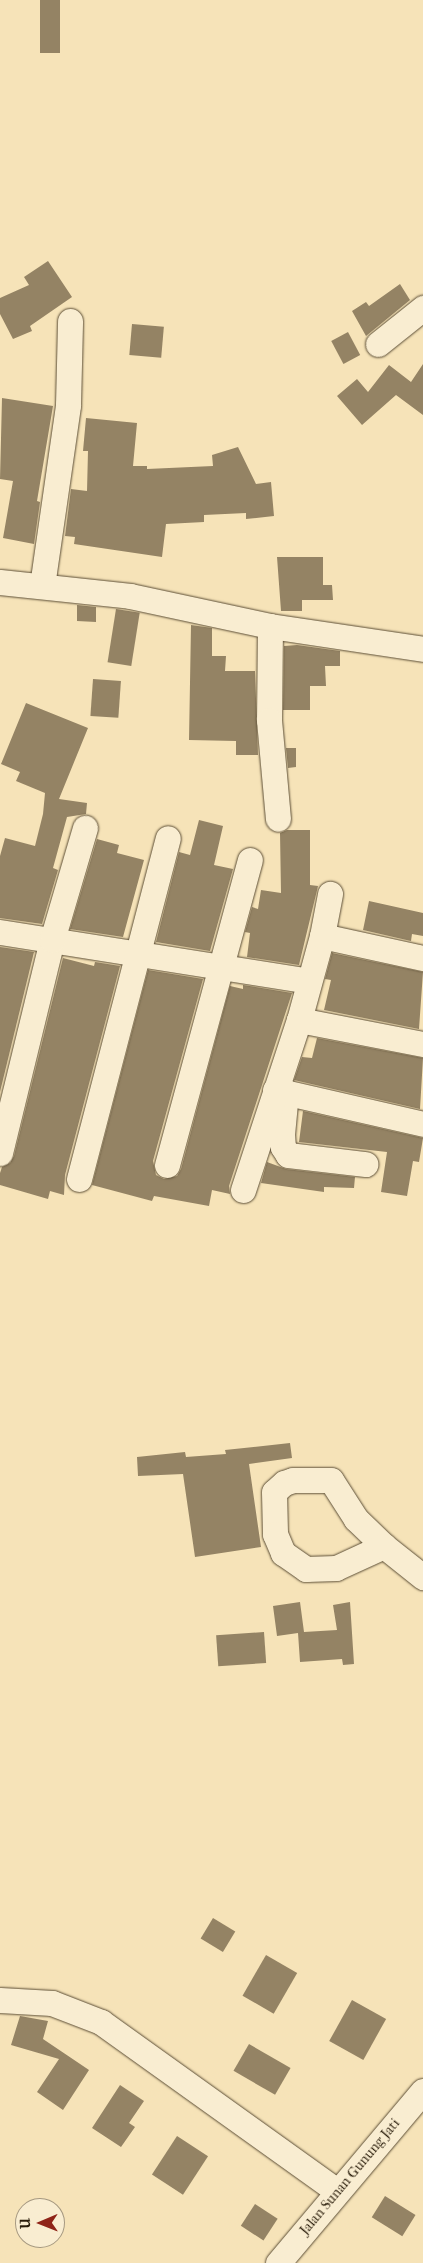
<!DOCTYPE html>
<style>
body{margin:0}
#map{position:relative;width:423px;height:2263px;overflow:hidden;background:#f6e3b8;font-family:"IM FELL French Canon",serif}
div>[style]{position:absolute}
.building>*{inset:0;background:#948364;transform-origin:0 0}
.roads{filter:drop-shadow(0 0 1px #5c4e36) drop-shadow(0 0 1px #5c4e36)}
.minor>*{height:25px;margin:-12.5px;padding:0 12.5px;transform-origin:12.5px;border-radius:12.5px;background:#f9edd1}
span{translate:-50% -50%;white-space:nowrap;text-align:center;line-height:1.15;-webkit-text-stroke:4.5px #f9edd1;paint-order:stroke}
.street-label{font-size:14px;color:#291c0a}
.north{position:absolute;left:15px;top:2198px;width:50px;height:50px;box-sizing:border-box;background:#f9edd1;border:1px solid #a69981;border-radius:50%;rotate:269deg;font-size:14px;font-weight:700;line-height:20px;text-align:center;color:#291c0a}
.north::after{content:'';display:block;margin:auto;width:18px;height:22px;background:#8f2418;clip-path:polygon(50% 0,100% 100%,50% 72%,0 100%)}
</style>
<div id="map">
<div class="building">
<i style="left:40px;top:0;width:20px;height:53px"></i>
<i style="clip-path:polygon(48px 261px,72px 297px,30px 326px,32px 331px,13px 339px,0 314px,0 298px,29px 285px,24px 277px)"></i>
<i style="clip-path:polygon(400px 284px,410px 300px,366px 336px,352px 311px,366px 302px,369px 306px)"></i>
<i style="left:132px;top:324px;width:32px;height:31px;rotate:5deg"></i>
<i style="left:348px;top:332px;width:26px;height:19px;rotate:62deg"></i>
<i style="clip-path:polygon(423px 364px,423px 415px,396px 395px,362px 425px,337px 396px,357px 379px,368px 392px,389px 365px,411px 382px)"></i>
<i style="clip-path:polygon(2px 398px,53px 406px,37px 501px,40px 502px,34px 544px,3px 538px,13px 481px,0 479px)"></i>
<i style="clip-path:polygon(86px 418px,137px 423px,133px 466px,147px 466px,147px 469px,213px 466px,212px 455px,238px 447px,256px 484px,271px 482px,274px 516px,246px 519px,246px 513px,204px 515px,204px 522px,166px 524px,162px 557px,74px 544px,75px 537px,65px 536px,71px 489px,87px 491px,88px 451px,83px 451px)"></i>
<i style="clip-path:polygon(277px 557px,323px 557px,323px 585px,332px 585px,333px 600px,302px 600px,302px 611px,281px 611px)"></i>
<i style="clip-path:polygon(77px 605px,96px 607px,96px 622px,77px 621px)"></i>
<i style="left:116px;top:609px;width:24px;height:54px;rotate:9deg"></i>
<i style="clip-path:polygon(191px 625px,212px 628px,212px 656px,226px 656px,225px 671px,255px 671px,258px 755px,236px 755px,236px 741px,189px 740px)"></i>
<i style="clip-path:polygon(297px 645px,340px 651px,340px 666px,325px 666px,326px 686px,310px 686px,310px 710px,283px 710px,284px 646px)"></i>
<i style="left:93px;top:679px;width:28px;height:37px;rotate:4deg"></i>
<i style="clip-path:polygon(26px 703px,88px 728px,59px 799px,87px 803px,86px 814px,67px 817px,53px 868px,58px 870px,42px 924px,0 918px,0 856px,5px 838px,35px 846px,43px 814px,45px 793px,16px 781px,20px 772px,1px 764px)"></i>
<i style="clip-path:polygon(286px 748px,296px 748px,296px 767px,288px 768px)"></i>
<i style="clip-path:polygon(199px 820px,223px 826px,214px 865px,233px 869px,210px 951px,156px 942px,179px 852px,190px 855px)"></i>
<i style="clip-path:polygon(287px 830px,310px 830px,310px 885px,318px 886px,299px 965px,247px 957px,250px 933px,245px 932px,252px 907px,258px 909px,261px 890px,281px 893px,280px 833px)"></i>
<i style="clip-path:polygon(97px 839px,119px 845px,117px 853px,144px 860px,123px 937px,70px 929px)"></i>
<i style="clip-path:polygon(369px 901px,423px 913px,423px 936px,412px 934px,411px 941px,363px 930px)"></i>
<i style="clip-path:polygon(0 947px,34px 952px,0 1092px)"></i>
<i style="clip-path:polygon(332px 953px,423px 972px,419px 1029px,324px 1010px,331px 980px,325px 979px)"></i>
<i style="clip-path:polygon(63px 958px,94px 966px,95px 962px,120px 966px,65px 1175px,64px 1195px,50px 1191px,48px 1199px,0 1185px,0 1173px,2px 1167px,10px 1163px,14px 1156px)"></i>
<i style="clip-path:polygon(148px 970px,203px 979px,153px 1161px,156px 1175px,164px 1179px,177px 1176px,181px 1169px,230px 986px,243px 989px,243px 985px,292px 993px,229px 1186px,230px 1194px,212px 1190px,209px 1206px,154px 1196px,152px 1201px,92px 1185px)"></i>
<i style="clip-path:polygon(317px 1038px,423px 1058px,420px 1109px,294px 1080px,302px 1057px,312px 1058px)"></i>
<i style="clip-path:polygon(303px 1111px,423px 1138px,419px 1162px,413px 1161px,407px 1196px,381px 1192px,387px 1152px,299px 1142px)"></i>
<i style="clip-path:polygon(267px 1162px,286px 1169px,355px 1177px,354px 1188px,324px 1187px,324px 1192px,261px 1183px)"></i>
<i style="clip-path:polygon(290px 1443px,292px 1458px,249px 1464px,261px 1547px,195px 1557px,183px 1474px,138px 1476px,137px 1457px,185px 1452px,186px 1457px,226px 1454px,225px 1450px)"></i>
<i style="clip-path:polygon(300px 1602px,304px 1632px,337px 1630px,333px 1605px,350px 1602px,354px 1664px,343px 1665px,342px 1659px,300px 1662px,298px 1633px,277px 1636px,273px 1606px)"></i>
<i style="left:264px;top:1632px;width:31px;height:48px;rotate:86deg"></i>
<i style="left:213px;top:1918px;width:26px;height:24px;rotate:31deg"></i>
<i style="left:266px;top:1955px;width:36px;height:47px;rotate:30deg"></i>
<i style="left:352px;top:2000px;width:39px;height:47px;rotate:29deg"></i>
<i style="clip-path:polygon(20px 2016px,48px 2021px,43px 2039px,89px 2070px,63px 2110px,37px 2092px,59px 2059px,11px 2045px)"></i>
<i style="left:249px;top:2044px;width:48px;height:31px;rotate:30deg"></i>
<i style="clip-path:polygon(120px 2085px,144px 2101px,129px 2123px,135px 2127px,121px 2147px,92px 2128px)"></i>
<i style="left:177px;top:2136px;width:37px;height:46px;rotate:33deg"></i>
<i style="left:385px;top:2196px;width:36px;height:25px;rotate:32deg"></i>
<i style="left:255px;top:2204px;width:27px;height:26px;rotate:33deg"></i>
</div>
<div class="roads">
<div class="minor">
<i style="left:378px;top:344px;width:58px;rotate:-38.7deg"></i>
<i style="left:0;top:582px;width:131px;rotate:6.1deg"></i>
<i style="left:130px;top:596px;width:143px;rotate:12.1deg"></i>
<i style="left:270px;top:626px;width:155px;rotate:8.5deg"></i>
<i style="left:42px;top:586px;width:183px;rotate:-81.8deg"></i>
<i style="left:68px;top:405px;width:84px;rotate:-88.6deg"></i>
<i style="left:270px;top:626px;width:94px;rotate:90.6deg"></i>
<i style="left:269px;top:720px;width:99px;rotate:84.8deg"></i>
<i style="left:0;top:932px;width:313px;rotate:9deg"></i>
<i style="left:322px;top:936px;width:103px;rotate:12.3deg"></i>
<i style="left:299px;top:1020px;width:126px;rotate:11deg"></i>
<i style="left:275px;top:1090px;width:152px;rotate:12.9deg"></i>
<i style="left:286px;top:1092px;width:42px;rotate:95.4deg"></i>
<i style="left:282px;top:1134px;width:13px;rotate:86deg"></i>
<i style="left:283px;top:1147px;width:9px;rotate:58deg"></i>
<i style="left:288px;top:1155px;width:78px;rotate:6.7deg"></i>
<i style="left:0;top:1153px;width:219px;rotate:-76.3deg"></i>
<i style="left:52px;top:940px;width:117px;rotate:-73.6deg"></i>
<i style="left:167px;top:1165px;width:316px;rotate:-74.8deg"></i>
<i style="left:79px;top:1179px;width:352px;rotate:-75.4deg"></i>
<i style="left:243px;top:1190px;width:179px;rotate:-71.8deg"></i>
<i style="left:299px;top:1020px;width:87px;rotate:-74.7deg"></i>
<i style="left:322px;top:936px;width:43px;rotate:-79.2deg"></i>
<i style="left:384px;top:1546px;width:39px;rotate:-136deg"></i>
<i style="left:356px;top:1519px;width:46px;rotate:-122.7deg"></i>
<i style="left:331px;top:1480px;width:38px;rotate:180deg"></i>
<i style="left:293px;top:1480px;width:9px;rotate:162deg"></i>
<i style="left:284px;top:1483px;width:13px;rotate:138deg"></i>
<i style="left:274px;top:1492px;width:42px;rotate:88.6deg"></i>
<i style="left:275px;top:1534px;width:21px;rotate:67deg"></i>
<i style="left:283px;top:1553px;width:28px;rotate:35deg"></i>
<i style="left:306px;top:1569px;width:30px;rotate:-2deg"></i>
<i style="left:336px;top:1568px;width:53px;rotate:-24.6deg"></i>
<i style="left:384px;top:1546px;width:50px;rotate:38.5deg"></i>
<i style="left:0;top:2000px;width:52px;rotate:3.3deg"></i>
<i style="left:52px;top:2003px;width:53px;rotate:21.2deg"></i>
<i style="left:101px;top:2022px;width:290px;rotate:35.6deg"></i>
<i style="left:278px;top:2263px;width:225px;rotate:-49.9deg"></i>
</div>
</div>
<div class="street-label">
<span style="left:350px;top:2177px;rotate:-50deg">Jalan Sunan Gunung Jati</span>
</div>
<div class="north">U</div>
</div>
